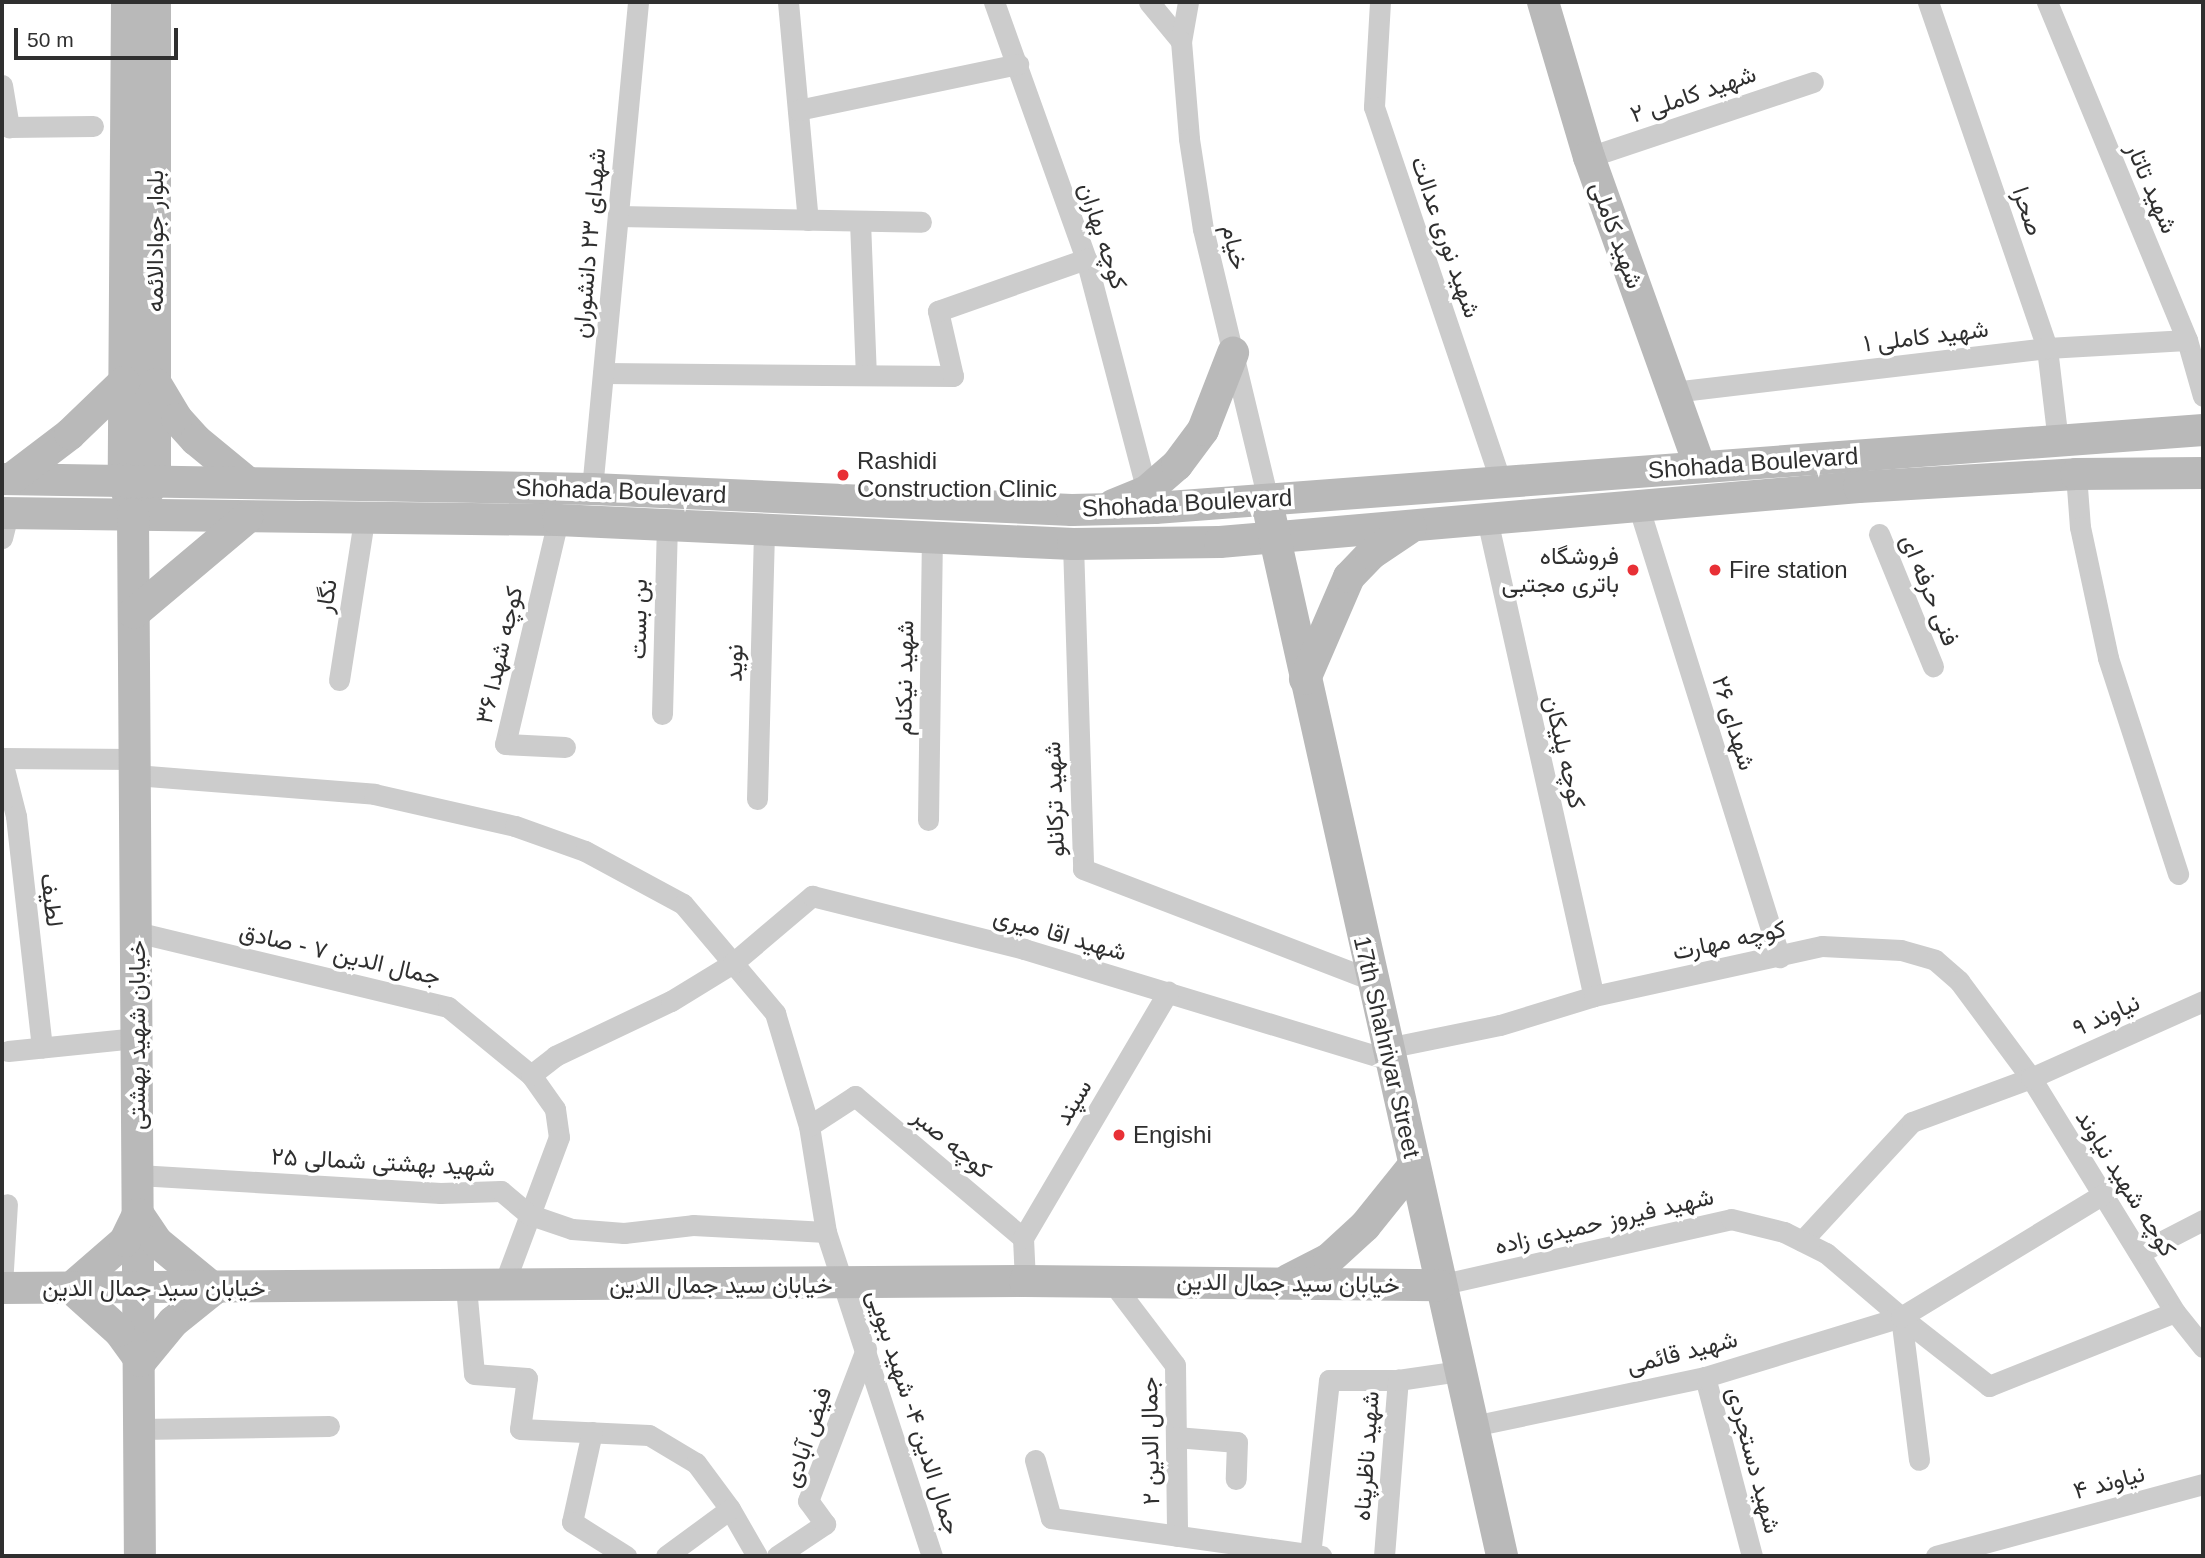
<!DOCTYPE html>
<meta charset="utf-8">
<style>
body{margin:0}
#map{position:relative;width:2205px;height:1558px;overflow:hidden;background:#fff;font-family:Arial,Vazirmatn,sans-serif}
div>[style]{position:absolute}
.street>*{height:21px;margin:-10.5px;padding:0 10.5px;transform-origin:10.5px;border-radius:10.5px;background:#ccc}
.secondary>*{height:32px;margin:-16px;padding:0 16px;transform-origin:16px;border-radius:16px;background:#b9b9b9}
.dots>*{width:19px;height:19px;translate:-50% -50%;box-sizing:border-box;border:4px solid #fff;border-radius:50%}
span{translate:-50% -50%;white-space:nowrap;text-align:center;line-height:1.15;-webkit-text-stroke:7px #fff;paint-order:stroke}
.street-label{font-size:24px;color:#2f2f2f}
.poi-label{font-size:24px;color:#2f2f2f}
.left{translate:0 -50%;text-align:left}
.right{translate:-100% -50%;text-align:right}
.frame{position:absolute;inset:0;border:4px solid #2f2f2f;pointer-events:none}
.scale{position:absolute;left:14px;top:28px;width:164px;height:32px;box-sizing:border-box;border:4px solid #2f2f2f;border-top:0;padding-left:9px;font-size:21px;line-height:24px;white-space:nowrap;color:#2f2f2f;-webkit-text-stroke:5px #fff;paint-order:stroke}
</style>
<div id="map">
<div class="street">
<i style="left:788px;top:2px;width:219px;rotate:84.8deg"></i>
<i style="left:994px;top:2px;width:273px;rotate:70.3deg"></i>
<i style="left:1086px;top:259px;width:240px;rotate:75.3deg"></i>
<i style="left:1149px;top:2px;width:50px;rotate:50.6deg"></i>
<i style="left:1188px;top:2px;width:40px;rotate:100deg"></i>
<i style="left:1181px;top:41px;width:98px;rotate:85.3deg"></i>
<i style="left:1189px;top:139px;width:91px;rotate:81.2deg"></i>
<i style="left:1203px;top:229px;width:278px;rotate:76.5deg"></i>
<i style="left:1380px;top:2px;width:105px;rotate:93.3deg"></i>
<i style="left:1374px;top:107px;width:397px;rotate:71.3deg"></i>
<i style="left:1928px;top:2px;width:366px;rotate:71deg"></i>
<i style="left:2047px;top:348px;width:94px;rotate:83.3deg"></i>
<i style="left:2047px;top:2px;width:366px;rotate:67.5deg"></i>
<i style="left:2187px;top:340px;width:58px;rotate:74.1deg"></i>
<i style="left:2px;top:85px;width:43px;rotate:80.5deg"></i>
<i style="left:9px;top:127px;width:84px;rotate:-0.7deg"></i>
<i style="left:798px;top:110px;width:225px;rotate:-11.8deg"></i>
<i style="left:1589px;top:157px;width:236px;rotate:-18.5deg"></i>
<i style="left:618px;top:216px;width:303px;rotate:1.1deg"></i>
<i style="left:860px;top:221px;width:154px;rotate:87.8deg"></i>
<i style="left:603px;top:373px;width:350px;rotate:0.5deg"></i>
<i style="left:953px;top:376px;width:67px;rotate:-103deg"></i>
<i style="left:938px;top:311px;width:157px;rotate:-19.4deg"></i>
<i style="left:1673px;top:392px;width:377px;rotate:-6.7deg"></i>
<i style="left:2047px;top:348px;width:140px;rotate:-3.3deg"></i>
<i style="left:2076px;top:474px;width:53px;rotate:85.7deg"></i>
<i style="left:2080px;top:527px;width:134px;rotate:77.9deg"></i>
<i style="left:2108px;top:658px;width:227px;rotate:72deg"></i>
<i style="left:592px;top:489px;width:489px;rotate:-84.6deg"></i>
<i style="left:1638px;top:505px;width:474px;rotate:72.6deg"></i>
<i style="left:1487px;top:519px;width:489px;rotate:77.4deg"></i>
<i style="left:558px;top:520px;width:230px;rotate:103.3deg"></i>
<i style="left:505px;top:744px;width:60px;rotate:2.9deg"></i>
<i style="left:1879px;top:534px;width:143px;rotate:67.8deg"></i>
<i style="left:2px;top:538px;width:25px;rotate:-76deg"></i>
<i style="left:1073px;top:544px;width:325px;rotate:88.2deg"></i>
<i style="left:1083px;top:869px;width:310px;rotate:21deg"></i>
<i style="left:339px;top:680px;width:162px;rotate:-81.1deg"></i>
<i style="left:662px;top:714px;width:190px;rotate:-88.5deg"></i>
<i style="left:2px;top:758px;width:133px;rotate:0.4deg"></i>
<i style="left:2px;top:761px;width:57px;rotate:75.7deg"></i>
<i style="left:16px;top:816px;width:233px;rotate:83.6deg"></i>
<i style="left:135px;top:775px;width:240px;rotate:4.5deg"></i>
<i style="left:374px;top:794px;width:145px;rotate:12.8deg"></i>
<i style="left:515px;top:826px;width:74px;rotate:19.7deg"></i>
<i style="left:585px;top:851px;width:111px;rotate:28.4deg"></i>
<i style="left:683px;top:904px;width:143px;rotate:49.8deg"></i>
<i style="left:775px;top:1013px;width:118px;rotate:73.3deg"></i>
<i style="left:809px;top:1126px;width:107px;rotate:80.9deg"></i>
<i style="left:826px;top:1232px;width:341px;rotate:71.9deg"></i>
<i style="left:757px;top:799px;width:271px;rotate:-88.5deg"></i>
<i style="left:928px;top:820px;width:282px;rotate:-89.2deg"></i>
<i style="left:136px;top:932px;width:321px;rotate:13.5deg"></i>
<i style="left:448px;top:1007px;width:107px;rotate:39.3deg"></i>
<i style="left:531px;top:1075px;width:42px;rotate:54.8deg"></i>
<i style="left:555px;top:1109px;width:28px;rotate:82deg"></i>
<i style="left:559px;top:1137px;width:160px;rotate:110.5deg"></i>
<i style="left:1387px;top:1048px;width:115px;rotate:-11.5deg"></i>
<i style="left:1500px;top:1025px;width:98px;rotate:-17.1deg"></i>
<i style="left:1594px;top:996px;width:233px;rotate:-12.4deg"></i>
<i style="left:1822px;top:946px;width:79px;rotate:2.9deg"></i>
<i style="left:1901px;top:950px;width:35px;rotate:16deg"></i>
<i style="left:1935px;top:960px;width:32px;rotate:41deg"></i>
<i style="left:1959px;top:981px;width:121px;rotate:53.4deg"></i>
<i style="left:2031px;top:1078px;width:275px;rotate:58.4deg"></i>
<i style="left:2175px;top:1312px;width:45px;rotate:51.3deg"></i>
<i style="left:8px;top:1051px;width:130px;rotate:-5.8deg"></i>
<i style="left:531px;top:1075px;width:31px;rotate:-38deg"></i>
<i style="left:555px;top:1056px;width:128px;rotate:-25.4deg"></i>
<i style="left:671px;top:1001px;width:73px;rotate:-31.5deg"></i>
<i style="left:733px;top:963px;width:104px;rotate:-40.3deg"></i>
<i style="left:812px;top:896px;width:219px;rotate:14deg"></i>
<i style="left:1024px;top:949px;width:382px;rotate:16.9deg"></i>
<i style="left:809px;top:1126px;width:55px;rotate:-33.1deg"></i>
<i style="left:855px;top:1096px;width:220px;rotate:40.2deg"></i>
<i style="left:1023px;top:1238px;width:43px;rotate:87.3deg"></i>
<i style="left:138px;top:1175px;width:303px;rotate:3.4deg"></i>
<i style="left:440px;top:1193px;width:61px;rotate:-1.9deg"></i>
<i style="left:501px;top:1191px;width:35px;rotate:40deg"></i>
<i style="left:528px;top:1214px;width:46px;rotate:18.8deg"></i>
<i style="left:572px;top:1229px;width:52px;rotate:4.4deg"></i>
<i style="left:624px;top:1233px;width:69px;rotate:-6.6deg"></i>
<i style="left:693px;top:1225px;width:133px;rotate:3deg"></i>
<i style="left:1023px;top:1238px;width:286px;rotate:-59.5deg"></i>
<i style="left:1802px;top:1241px;width:162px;rotate:-47.3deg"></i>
<i style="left:1912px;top:1122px;width:127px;rotate:-20.3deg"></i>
<i style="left:2031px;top:1078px;width:188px;rotate:-24.1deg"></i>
<i style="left:2139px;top:1253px;width:72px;rotate:-27.3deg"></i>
<i style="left:1112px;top:1282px;width:104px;rotate:52.8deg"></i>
<i style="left:1175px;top:1365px;width:171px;rotate:89.3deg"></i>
<i style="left:2px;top:1285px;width:81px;rotate:-86.5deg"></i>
<i style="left:1439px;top:1285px;width:299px;rotate:-12.7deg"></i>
<i style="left:1731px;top:1219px;width:55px;rotate:13.8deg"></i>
<i style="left:1784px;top:1232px;width:47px;rotate:26.6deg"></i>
<i style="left:1826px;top:1253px;width:99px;rotate:40.5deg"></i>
<i style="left:1901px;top:1317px;width:144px;rotate:82.8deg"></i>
<i style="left:466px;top:1287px;width:87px;rotate:84.7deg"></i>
<i style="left:474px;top:1374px;width:53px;rotate:4.3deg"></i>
<i style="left:527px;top:1378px;width:51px;rotate:97.8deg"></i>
<i style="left:520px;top:1429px;width:129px;rotate:2.7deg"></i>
<i style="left:649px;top:1435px;width:55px;rotate:30.8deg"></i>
<i style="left:696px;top:1463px;width:57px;rotate:53.5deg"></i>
<i style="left:730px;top:1509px;width:54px;rotate:60.1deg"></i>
<i style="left:1901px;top:1317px;width:112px;rotate:38.1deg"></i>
<i style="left:1989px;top:1386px;width:200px;rotate:-21.7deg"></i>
<i style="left:1705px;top:1377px;width:185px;rotate:75.3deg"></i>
<i style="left:1473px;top:1426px;width:237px;rotate:-11.9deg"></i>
<i style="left:1705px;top:1377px;width:205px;rotate:-17deg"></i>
<i style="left:1901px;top:1317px;width:237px;rotate:-31.3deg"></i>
<i style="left:139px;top:1429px;width:190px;rotate:-0.9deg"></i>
<i style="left:592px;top:1432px;width:92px;rotate:102.5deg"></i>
<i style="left:572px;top:1522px;width:64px;rotate:32.2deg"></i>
<i style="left:1176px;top:1437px;width:61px;rotate:4.7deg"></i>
<i style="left:1237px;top:1442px;width:37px;rotate:92deg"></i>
<i style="left:1035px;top:1460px;width:60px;rotate:74.6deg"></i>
<i style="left:1051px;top:1518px;width:273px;rotate:8deg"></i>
<i style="left:1310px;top:1555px;width:176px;rotate:-83.8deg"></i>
<i style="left:1329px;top:1380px;width:69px"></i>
<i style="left:666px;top:1556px;width:79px;rotate:-36.3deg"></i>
<i style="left:777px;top:1556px;width:58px;rotate:-33.7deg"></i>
<i style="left:825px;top:1524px;width:29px;rotate:-126deg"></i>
<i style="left:808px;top:1501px;width:163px;rotate:-69.1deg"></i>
<i style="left:1384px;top:1556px;width:177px;rotate:-85.5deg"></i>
<i style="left:1398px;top:1380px;width:63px;rotate:-8.3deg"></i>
<i style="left:1936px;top:1556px;width:277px;rotate:-15.1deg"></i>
</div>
<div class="secondary">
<i style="left:127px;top:2px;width:477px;rotate:90.4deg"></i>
<i style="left:124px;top:479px;width:36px;rotate:76deg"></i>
<i style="left:133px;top:514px;width:40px;rotate:-57.1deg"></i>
<i style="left:155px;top:480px;width:478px;rotate:-90deg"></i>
<i style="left:1543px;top:2px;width:162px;rotate:73.5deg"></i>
<i style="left:1589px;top:157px;width:327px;rotate:70.3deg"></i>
<i style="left:156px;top:384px;width:41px;rotate:59deg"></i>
<i style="left:177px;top:419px;width:28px;rotate:48deg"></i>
<i style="left:196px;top:440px;width:66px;rotate:39.5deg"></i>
<i style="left:2px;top:479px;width:590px;rotate:0.97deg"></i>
<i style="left:592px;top:489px;width:480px;rotate:2.5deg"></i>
<i style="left:1072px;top:510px;width:83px;rotate:-1.4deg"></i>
<i style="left:1155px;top:508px;width:1051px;rotate:-4.26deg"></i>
<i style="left:11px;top:479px;width:74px;rotate:-37.3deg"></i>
<i style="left:70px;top:434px;width:75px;rotate:-43.9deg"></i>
<i style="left:1113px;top:505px;width:37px;rotate:-22deg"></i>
<i style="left:1147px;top:491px;width:40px;rotate:-41deg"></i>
<i style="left:1177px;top:465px;width:44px;rotate:-53.4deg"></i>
<i style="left:1203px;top:430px;width:83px;rotate:-68.7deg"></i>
<i style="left:2px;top:513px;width:556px;rotate:0.72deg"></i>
<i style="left:558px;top:520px;width:516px;rotate:2.67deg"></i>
<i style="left:1073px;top:544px;width:147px;rotate:-0.8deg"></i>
<i style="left:1220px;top:542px;width:641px;rotate:-4.92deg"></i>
<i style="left:1859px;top:487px;width:217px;rotate:-3.4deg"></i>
<i style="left:2076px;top:474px;width:127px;rotate:-0.5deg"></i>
<i style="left:133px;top:514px;width:1042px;rotate:89.62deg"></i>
<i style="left:1270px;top:516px;width:1066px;rotate:77.42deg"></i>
<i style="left:134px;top:613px;width:148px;rotate:-40.1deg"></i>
<i style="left:1305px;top:679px;width:111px;rotate:-66.7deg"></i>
<i style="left:1349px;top:577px;width:32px;rotate:-46deg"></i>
<i style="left:1371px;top:554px;width:48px;rotate:-34deg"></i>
<i style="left:138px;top:1214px;width:34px;rotate:56deg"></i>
<i style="left:157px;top:1242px;width:74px;rotate:39.5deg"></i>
<i style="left:214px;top:1289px;width:53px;rotate:141.2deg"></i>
<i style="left:173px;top:1322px;width:50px;rotate:129.4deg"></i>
<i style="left:141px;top:1361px;width:37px;rotate:-126deg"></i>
<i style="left:119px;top:1331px;width:64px;rotate:-138.1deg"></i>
<i style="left:71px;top:1288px;width:72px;rotate:-41deg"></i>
<i style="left:125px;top:1241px;width:30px;rotate:-64deg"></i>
<i style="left:1288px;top:1280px;width:46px;rotate:-27.1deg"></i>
<i style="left:1329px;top:1259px;width:49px;rotate:-42.5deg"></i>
<i style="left:1365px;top:1226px;width:78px;rotate:-51.2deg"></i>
<i style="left:2px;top:1288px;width:1023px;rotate:-0.39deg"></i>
<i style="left:1025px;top:1281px;width:414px;rotate:0.6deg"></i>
</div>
<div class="dots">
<i style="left:843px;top:475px;background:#e83036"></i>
<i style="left:1633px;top:570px;background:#e83036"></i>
<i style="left:1715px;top:570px;background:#e83036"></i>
<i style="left:1119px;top:1135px;background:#e83036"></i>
</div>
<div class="street-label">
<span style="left:1693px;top:94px;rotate:-19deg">شهید کاملی ۲</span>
<span style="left:2152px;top:188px;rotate:67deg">شهید تاتار</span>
<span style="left:2028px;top:211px;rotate:71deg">صحرا</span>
<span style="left:1617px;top:235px;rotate:70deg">شهید کاملی</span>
<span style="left:1103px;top:236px;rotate:72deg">کوچه بهاران</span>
<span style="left:1446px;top:237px;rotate:71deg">شهید نوری عدالت</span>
<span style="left:155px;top:241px;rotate:-90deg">بلوار جوادالائمه</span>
<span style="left:589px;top:243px;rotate:-85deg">شهدای ۲۳ دانشوران</span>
<span style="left:1235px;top:247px;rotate:77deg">خیام</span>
<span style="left:1926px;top:336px;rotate:-7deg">شهید کاملی ۱</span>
<span style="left:1753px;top:463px;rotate:-4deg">Shohada Boulevard</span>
<span style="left:621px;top:491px;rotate:2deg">Shohada Boulevard</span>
<span style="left:1187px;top:503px;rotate:-3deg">Shohada Boulevard</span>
<span style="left:1930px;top:590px;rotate:68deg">فنی حرفه ای</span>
<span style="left:326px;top:596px;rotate:-81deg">نگار</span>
<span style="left:638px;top:619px;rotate:-89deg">بن بست</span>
<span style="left:499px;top:655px;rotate:-77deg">کوچه شهدا ۳۶</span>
<span style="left:734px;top:663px;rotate:-89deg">نوید</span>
<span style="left:904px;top:678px;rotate:-89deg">شهید نیکنام</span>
<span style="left:1734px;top:723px;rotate:73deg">شهدای ۲۶</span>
<span style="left:1565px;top:752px;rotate:77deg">کوچه پلیکان</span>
<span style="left:1054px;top:799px;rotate:-92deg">شهید ترکانلو</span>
<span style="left:52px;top:900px;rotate:83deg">لطیف</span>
<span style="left:1060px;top:934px;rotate:16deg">شهید اقا میری</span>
<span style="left:1729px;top:940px;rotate:-12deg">کوچه مهارت</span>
<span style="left:340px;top:954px;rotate:13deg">جمال الدین ۷ - صادق</span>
<span style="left:2106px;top:1015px;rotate:-24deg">نیاوند ۹</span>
<span style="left:137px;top:1035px;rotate:-90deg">خیابان شهید بهشتی</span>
<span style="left:1387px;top:1047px;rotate:77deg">17th Shahrivar Street</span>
<span style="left:1073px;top:1102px;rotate:-59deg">سپند</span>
<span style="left:952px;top:1143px;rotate:40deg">کوچه صبر</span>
<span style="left:383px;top:1162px;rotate:3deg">۲۵ شهید بهشتی شمالی</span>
<span style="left:2126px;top:1183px;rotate:58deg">کوچه شهید نیاوند</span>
<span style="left:1604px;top:1221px;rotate:-13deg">شهید فیروز حمیدی زاده</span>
<span style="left:1288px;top:1283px;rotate:1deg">خیابان سید جمال الدین</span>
<span style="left:721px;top:1285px">خیابان سید جمال الدین</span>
<span style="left:154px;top:1288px">خیابان سید جمال الدین</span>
<span style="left:1682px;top:1352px;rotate:-14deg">شهید قائمی</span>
<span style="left:914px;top:1412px;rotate:72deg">جمال الدین ۴- شهید ببویی</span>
<span style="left:807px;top:1437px;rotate:-71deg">فیض آبادی</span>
<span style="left:1150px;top:1441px;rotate:-91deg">جمال الدین ۲</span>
<span style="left:1366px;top:1456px;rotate:-86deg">شهید ناظرپناه</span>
<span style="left:1754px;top:1460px;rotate:75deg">شهید دستجردی</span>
<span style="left:2109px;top:1482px;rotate:-15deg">نیاوند ۴</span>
</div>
<div class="poi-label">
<span class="left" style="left:857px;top:475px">Rashidi<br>Construction Clinic</span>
<span class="right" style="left:1619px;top:570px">فروشگاه<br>باتری مجتبی</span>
<span class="left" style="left:1729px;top:570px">Fire station</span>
<span class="left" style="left:1133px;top:1135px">Engishi</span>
</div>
<div class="frame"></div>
<div class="scale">50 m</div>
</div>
